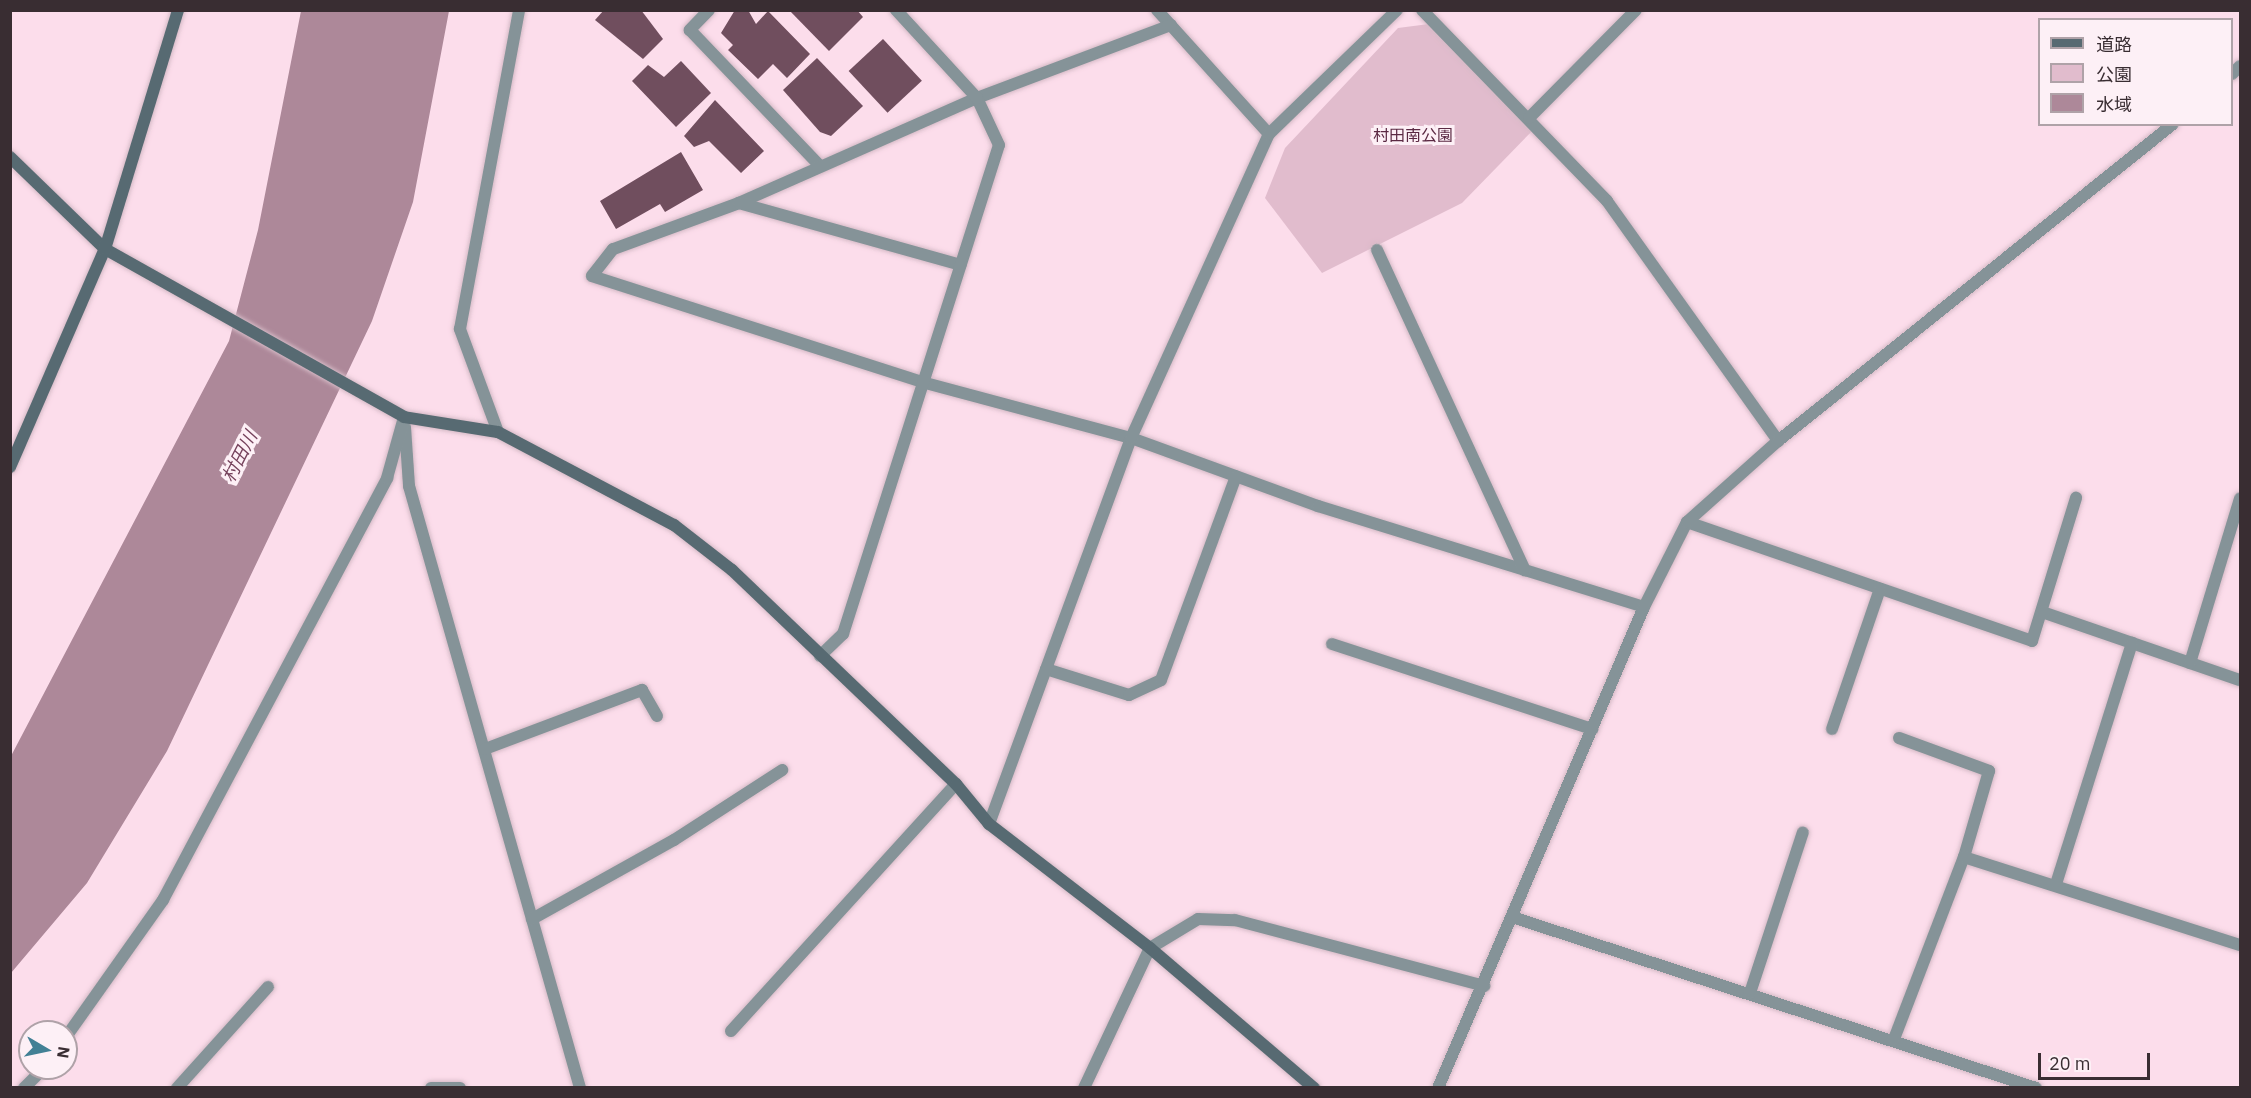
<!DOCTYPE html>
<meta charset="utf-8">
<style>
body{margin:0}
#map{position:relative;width:2251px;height:1098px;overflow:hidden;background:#fcddeb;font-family:"IBM Plex Sans","Noto Sans JP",sans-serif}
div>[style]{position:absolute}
.green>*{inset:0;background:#e1bccd}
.water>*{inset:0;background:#ad8899}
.building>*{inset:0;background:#704e5e;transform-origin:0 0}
.roads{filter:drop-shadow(0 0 2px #d5bac6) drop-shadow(0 0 2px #d5bac6)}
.street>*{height:12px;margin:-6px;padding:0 6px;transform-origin:6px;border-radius:6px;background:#859398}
.secondary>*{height:12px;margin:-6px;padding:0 6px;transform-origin:6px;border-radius:6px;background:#576a72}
span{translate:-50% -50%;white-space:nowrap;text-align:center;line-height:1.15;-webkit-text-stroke:6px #fdf0f6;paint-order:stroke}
.park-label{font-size:16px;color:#5b2943}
.water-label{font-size:18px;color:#76425c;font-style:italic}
.frame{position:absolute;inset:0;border:12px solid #392d32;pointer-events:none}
.legend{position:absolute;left:2038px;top:18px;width:195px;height:108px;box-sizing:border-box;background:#fdf0f6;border:2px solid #afa2a8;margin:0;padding:8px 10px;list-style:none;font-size:18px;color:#392d32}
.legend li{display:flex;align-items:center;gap:12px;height:30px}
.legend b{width:30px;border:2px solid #afa2a8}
.north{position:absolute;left:18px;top:1020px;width:60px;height:60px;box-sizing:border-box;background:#fdf0f6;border:2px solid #afa2a8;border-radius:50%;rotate:99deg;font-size:16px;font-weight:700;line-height:24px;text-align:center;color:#392d32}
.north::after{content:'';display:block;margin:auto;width:21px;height:27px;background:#428095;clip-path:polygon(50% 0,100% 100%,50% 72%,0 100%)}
.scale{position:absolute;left:2038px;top:1053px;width:112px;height:27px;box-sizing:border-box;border:3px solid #392d32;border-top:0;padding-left:8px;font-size:18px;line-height:21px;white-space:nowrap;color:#392d32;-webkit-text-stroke:4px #fdf0f6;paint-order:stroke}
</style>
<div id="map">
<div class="green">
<i style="clip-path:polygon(1429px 24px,1533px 130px,1462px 203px,1322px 273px,1265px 198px,1285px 148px,1398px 28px)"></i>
</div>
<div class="water">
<i style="clip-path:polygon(301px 11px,449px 11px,413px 202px,372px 321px,167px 751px,87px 883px,11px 973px,11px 756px,229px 341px,258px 230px)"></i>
</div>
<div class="building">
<i style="clip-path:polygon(604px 10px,641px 10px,663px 39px,643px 59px,595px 20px)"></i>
<i style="clip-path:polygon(735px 10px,748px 10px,756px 24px,768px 11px,810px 54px,787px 78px,773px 64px,758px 79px,728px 50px,733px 45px,721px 33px)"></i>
<i style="clip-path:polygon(789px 10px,857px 10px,863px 17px,829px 51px)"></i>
<i style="left:883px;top:39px;width:57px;height:47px;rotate:47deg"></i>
<i style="clip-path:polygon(817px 58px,863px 106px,831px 136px,820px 132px,783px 90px)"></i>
<i style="clip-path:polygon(681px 61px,711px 93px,676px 127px,632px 81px,648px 65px,664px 77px)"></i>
<i style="clip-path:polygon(715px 100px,764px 151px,741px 173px,709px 141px,694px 147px,684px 136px)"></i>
<i style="clip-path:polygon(681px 152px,703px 190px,665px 212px,660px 204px,616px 229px,600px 201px)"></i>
</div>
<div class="roads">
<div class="street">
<i style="left:709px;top:10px;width:28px;rotate:134deg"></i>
<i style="left:690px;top:30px;width:187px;rotate:46.3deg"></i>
<i style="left:1157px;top:10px;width:167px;rotate:47.9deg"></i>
<i style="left:1422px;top:10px;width:266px;rotate:45.9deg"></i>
<i style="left:1607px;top:201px;width:295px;rotate:54.5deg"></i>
<i style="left:1171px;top:25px;width:207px;rotate:159.4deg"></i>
<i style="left:977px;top:98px;width:260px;rotate:156.2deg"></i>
<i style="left:739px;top:203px;width:134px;rotate:159.9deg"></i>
<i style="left:613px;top:249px;width:34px;rotate:128deg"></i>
<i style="left:592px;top:276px;width:347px;rotate:17.8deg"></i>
<i style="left:922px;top:382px;width:216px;rotate:15deg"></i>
<i style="left:1131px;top:438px;width:199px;rotate:20deg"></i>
<i style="left:1318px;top:506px;width:341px;rotate:17.2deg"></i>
<i style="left:2232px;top:74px;width:11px;rotate:-45deg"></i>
<i style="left:1529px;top:118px;width:152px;rotate:-45.3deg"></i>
<i style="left:739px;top:203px;width:230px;rotate:15.6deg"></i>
<i style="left:1377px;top:250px;width:353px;rotate:65.2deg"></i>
<i style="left:405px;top:427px;width:59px;rotate:86.1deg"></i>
<i style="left:409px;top:486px;width:626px;rotate:74.14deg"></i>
<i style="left:498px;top:432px;width:110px;rotate:-110.3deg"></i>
<i style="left:460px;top:329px;width:324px;rotate:-79.5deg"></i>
<i style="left:1687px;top:522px;width:365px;rotate:19deg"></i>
<i style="left:2032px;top:641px;width:150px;rotate:-72.9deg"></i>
<i style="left:2042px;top:612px;width:209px;rotate:19deg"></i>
<i style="left:1332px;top:644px;width:274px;rotate:18.1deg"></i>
<i style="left:820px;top:656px;width:32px;rotate:-44deg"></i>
<i style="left:843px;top:634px;width:513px;rotate:-72.31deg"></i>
<i style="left:999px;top:145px;width:52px;rotate:-115.1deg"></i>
<i style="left:977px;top:98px;width:120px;rotate:-132.6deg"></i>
<i style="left:2190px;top:663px;width:172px;rotate:-73.1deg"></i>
<i style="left:1046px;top:669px;width:87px;rotate:17.4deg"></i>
<i style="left:1129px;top:695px;width:35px;rotate:-25deg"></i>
<i style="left:1161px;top:680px;width:217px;rotate:-69.8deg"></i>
<i style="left:1832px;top:729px;width:148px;rotate:-71.1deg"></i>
<i style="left:1899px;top:738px;width:96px;rotate:20.1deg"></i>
<i style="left:1989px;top:771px;width:90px;rotate:106.2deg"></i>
<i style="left:485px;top:749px;width:168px;rotate:-20.6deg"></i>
<i style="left:642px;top:690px;width:30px;rotate:60deg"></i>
<i style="left:989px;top:824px;width:411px;rotate:-69.8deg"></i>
<i style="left:1131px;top:438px;width:334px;rotate:-65.6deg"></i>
<i style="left:1269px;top:134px;width:178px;rotate:-44.1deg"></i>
<i style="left:2056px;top:884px;width:253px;rotate:-72.5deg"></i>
<i style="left:1512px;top:917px;width:551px;rotate:18.07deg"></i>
<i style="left:532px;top:919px;width:162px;rotate:-29.1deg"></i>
<i style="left:674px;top:840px;width:129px;rotate:-32.9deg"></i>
<i style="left:1750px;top:993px;width:169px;rotate:-71.8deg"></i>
<i style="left:731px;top:1031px;width:334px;rotate:-47.7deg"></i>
<i style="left:66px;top:1037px;width:168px;rotate:-54.7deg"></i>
<i style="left:163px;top:900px;width:478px;rotate:-62deg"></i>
<i style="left:387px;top:478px;width:63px;rotate:-74.4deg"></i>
<i style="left:1894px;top:1039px;width:195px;rotate:-69deg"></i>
<i style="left:1964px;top:857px;width:290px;rotate:17.7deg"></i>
<i style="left:24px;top:1088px;width:28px;rotate:-45deg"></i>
<i style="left:177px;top:1088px;width:136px;rotate:-48deg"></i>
<i style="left:431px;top:1088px;width:29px"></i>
<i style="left:1084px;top:1088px;width:155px;rotate:-64.8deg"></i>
<i style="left:1150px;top:948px;width:56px;rotate:-31.1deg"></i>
<i style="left:1198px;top:919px;width:37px;rotate:2deg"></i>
<i style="left:1235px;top:920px;width:258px;rotate:14.8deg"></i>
<i style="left:1438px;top:1088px;width:523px;rotate:-66.82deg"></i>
<i style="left:1644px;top:607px;width:95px;rotate:-63.2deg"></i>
<i style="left:1687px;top:522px;width:122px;rotate:-41.7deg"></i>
<i style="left:1778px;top:441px;width:506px;rotate:-38.75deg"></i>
</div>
<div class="secondary">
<i style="left:10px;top:157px;width:132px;rotate:44.1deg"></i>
<i style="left:105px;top:249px;width:343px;rotate:29.3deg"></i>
<i style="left:404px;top:417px;width:95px;rotate:9.1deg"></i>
<i style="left:498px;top:432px;width:199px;rotate:27.9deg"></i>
<i style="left:674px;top:525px;width:73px;rotate:37.8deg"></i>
<i style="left:732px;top:570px;width:310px;rotate:43.7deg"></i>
<i style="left:956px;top:784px;width:52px;rotate:50.5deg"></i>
<i style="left:989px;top:824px;width:203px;rotate:37.6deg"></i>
<i style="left:1150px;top:948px;width:216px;rotate:40.5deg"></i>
<i style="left:10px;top:467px;width:238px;rotate:-66.5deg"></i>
<i style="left:105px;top:249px;width:250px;rotate:-73deg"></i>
</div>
</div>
<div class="park-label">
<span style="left:1413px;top:135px">村田南公園</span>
</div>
<div class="water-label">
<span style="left:240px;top:457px;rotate:-63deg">村田川</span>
</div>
<div class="frame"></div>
<ul class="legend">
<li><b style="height:8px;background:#576a72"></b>道路</li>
<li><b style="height:16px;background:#e1bccd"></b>公園</li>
<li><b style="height:16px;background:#ad8899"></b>水域</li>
</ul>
<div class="north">N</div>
<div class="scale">20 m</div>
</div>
